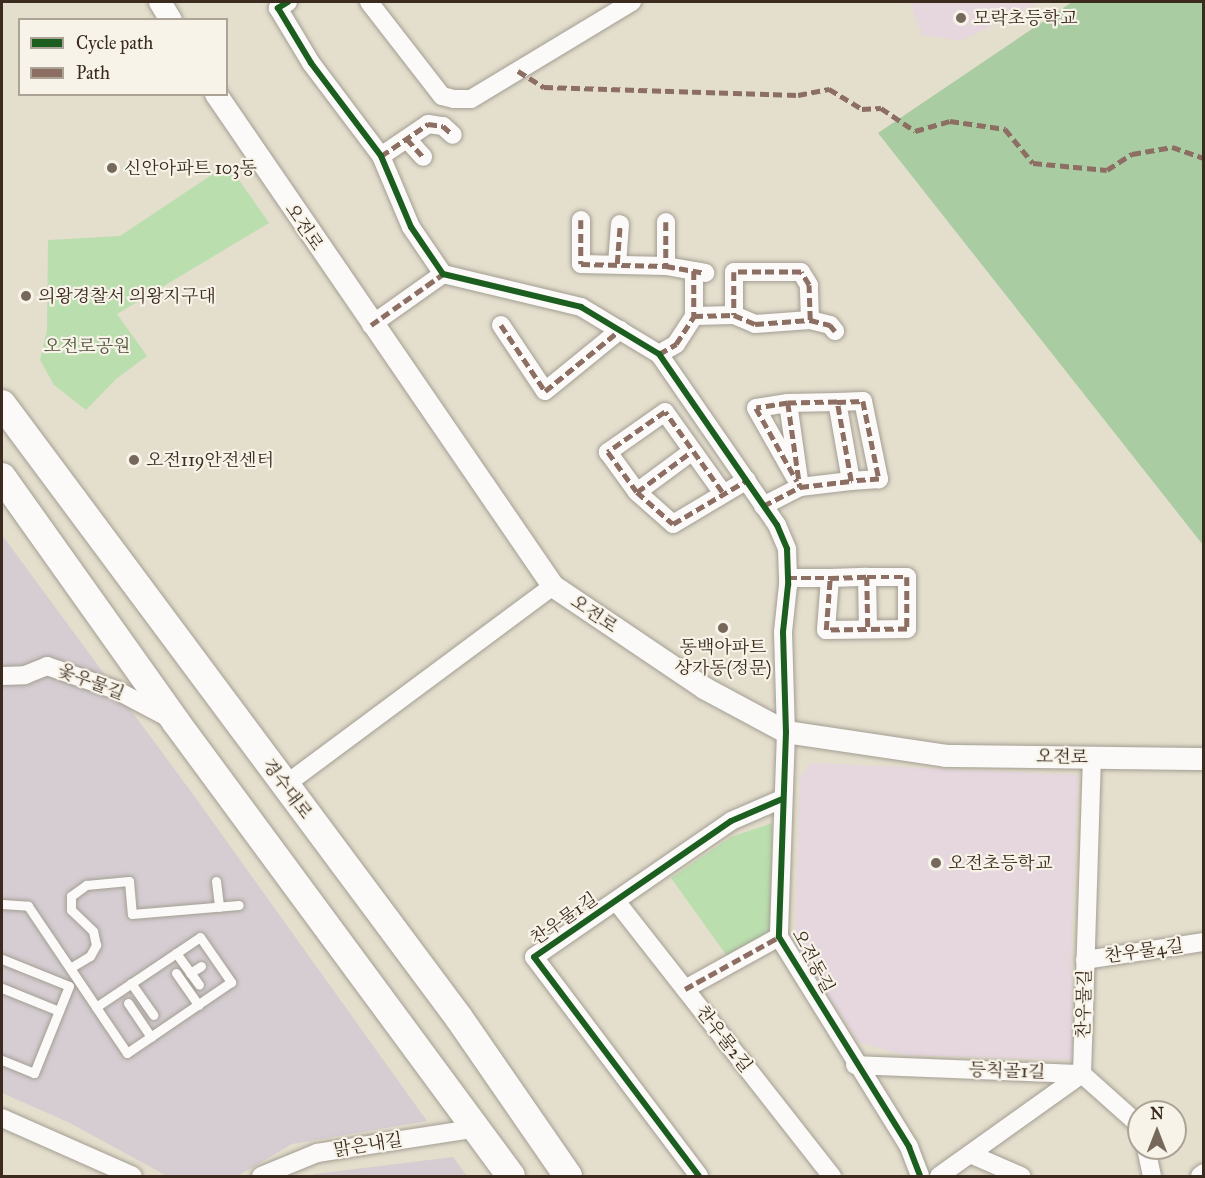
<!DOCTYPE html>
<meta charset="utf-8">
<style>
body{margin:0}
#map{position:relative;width:1205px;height:1178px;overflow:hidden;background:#e4decd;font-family:"IM FELL Great Primer","Noto Serif KR",serif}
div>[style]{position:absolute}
.built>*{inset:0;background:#e6d7df}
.industrial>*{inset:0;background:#d5cdd2}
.green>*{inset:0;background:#bbdeaf}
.forest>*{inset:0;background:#aacca3}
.roads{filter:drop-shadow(0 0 2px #a39e93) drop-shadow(0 0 2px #a39e93)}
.service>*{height:9px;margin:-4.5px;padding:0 4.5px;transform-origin:4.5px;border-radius:4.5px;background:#fbfaf8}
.minor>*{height:18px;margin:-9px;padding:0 9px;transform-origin:9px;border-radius:9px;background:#fbfaf8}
.tertiary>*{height:22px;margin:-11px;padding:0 11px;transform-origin:11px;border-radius:11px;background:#fbfaf8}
.primary>*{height:28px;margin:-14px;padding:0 14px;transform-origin:14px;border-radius:14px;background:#fbfaf8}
.quiet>*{height:4.5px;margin-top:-2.25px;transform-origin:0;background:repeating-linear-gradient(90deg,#8d6e63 0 9px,transparent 0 13.5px)}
.cycleway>*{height:6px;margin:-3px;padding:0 3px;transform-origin:3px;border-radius:3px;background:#1b5e20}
.dots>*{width:16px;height:16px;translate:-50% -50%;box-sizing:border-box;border:3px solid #f7f3e8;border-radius:50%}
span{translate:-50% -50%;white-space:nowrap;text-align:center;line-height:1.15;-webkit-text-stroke:4.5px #f7f3e8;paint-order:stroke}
.poi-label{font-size:18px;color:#3b2a1e}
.left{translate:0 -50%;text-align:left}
.street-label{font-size:18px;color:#3b2a1e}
.park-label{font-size:18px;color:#52573c}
.frame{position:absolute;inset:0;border:3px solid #3b2a1e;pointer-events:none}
.legend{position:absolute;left:18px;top:18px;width:210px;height:78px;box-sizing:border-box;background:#f7f3e8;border:2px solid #aca397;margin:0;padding:8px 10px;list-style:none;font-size:18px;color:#3b2a1e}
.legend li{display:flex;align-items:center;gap:12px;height:30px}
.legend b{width:30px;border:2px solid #aca397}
.north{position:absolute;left:1127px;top:1100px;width:60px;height:60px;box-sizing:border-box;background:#f7f3e8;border:2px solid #aca397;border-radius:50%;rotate:0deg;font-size:16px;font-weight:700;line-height:24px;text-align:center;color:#3b2a1e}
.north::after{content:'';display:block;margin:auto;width:21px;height:27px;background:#76695b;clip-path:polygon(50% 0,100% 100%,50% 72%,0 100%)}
</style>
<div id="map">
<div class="built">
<i style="clip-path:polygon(910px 2px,1040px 2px,961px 41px,922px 35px)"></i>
<i style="clip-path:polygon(811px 763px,1078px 775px,1071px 960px,1073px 1060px,903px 1055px,859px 1042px,795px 947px,800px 779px)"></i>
</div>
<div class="industrial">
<i style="clip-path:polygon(2px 535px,195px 797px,427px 1121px,292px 1144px,238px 1176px,175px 1176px,165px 1175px,70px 1123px,2px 1093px)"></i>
<i style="clip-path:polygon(453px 1157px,467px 1176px,309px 1176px,315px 1174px)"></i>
</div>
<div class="green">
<i style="clip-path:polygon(228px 164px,269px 223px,117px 314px,147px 356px,116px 379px,86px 410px,54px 385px,40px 360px,47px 330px,48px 240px,120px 236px)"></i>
<i style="clip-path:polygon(772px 823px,771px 935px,727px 956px,671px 878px,731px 837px)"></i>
</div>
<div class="forest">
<i style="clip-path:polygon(1072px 2px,1203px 2px,1203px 545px,878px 133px)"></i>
</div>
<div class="roads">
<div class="service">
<i style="left:216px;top:881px;width:26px;rotate:83deg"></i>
<i style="left:2px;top:904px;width:26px;rotate:4deg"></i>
<i style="left:28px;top:906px;width:122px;rotate:56deg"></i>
<i style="left:200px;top:937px;width:55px;rotate:55.4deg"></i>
<i style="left:231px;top:982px;width:126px;rotate:145.7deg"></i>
<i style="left:127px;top:1053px;width:55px;rotate:-124deg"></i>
<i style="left:96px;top:1007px;width:125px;rotate:-33.9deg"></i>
<i style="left:176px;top:953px;width:39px;rotate:54deg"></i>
<i style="left:2px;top:959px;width:72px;rotate:21.9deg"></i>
<i style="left:69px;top:986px;width:94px;rotate:111.9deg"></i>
<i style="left:34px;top:1073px;width:35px;rotate:-158deg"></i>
<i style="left:70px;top:968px;width:23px;rotate:-31deg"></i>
<i style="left:90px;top:956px;width:13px;rotate:-61deg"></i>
<i style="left:96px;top:945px;width:14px;rotate:-102deg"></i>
<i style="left:93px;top:931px;width:30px;rotate:-136deg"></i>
<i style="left:71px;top:910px;width:14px;rotate:-90deg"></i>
<i style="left:71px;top:896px;width:19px;rotate:-36deg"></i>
<i style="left:86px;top:885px;width:43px;rotate:-5.3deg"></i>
<i style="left:129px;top:881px;width:33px;rotate:85deg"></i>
<i style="left:132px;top:914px;width:107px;rotate:-4.8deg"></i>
<i style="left:176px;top:973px;width:39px;rotate:55deg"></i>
<i style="left:190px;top:973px;width:13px;rotate:-32deg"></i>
<i style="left:131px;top:983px;width:39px;rotate:55deg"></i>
<i style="left:2px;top:988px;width:61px;rotate:22deg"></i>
<i style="left:128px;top:1003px;width:41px;rotate:55.9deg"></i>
</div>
<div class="minor">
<i style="left:288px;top:2px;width:12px;rotate:149deg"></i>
<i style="left:278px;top:8px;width:64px;rotate:59deg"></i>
<i style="left:311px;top:63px;width:116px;rotate:53deg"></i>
<i style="left:381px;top:156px;width:77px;rotate:67.1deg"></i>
<i style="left:411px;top:227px;width:57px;rotate:55.8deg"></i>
<i style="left:443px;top:274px;width:142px;rotate:13.4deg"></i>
<i style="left:581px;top:307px;width:91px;rotate:31.1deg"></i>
<i style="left:659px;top:354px;width:208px;rotate:55.4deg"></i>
<i style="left:777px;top:525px;width:26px;rotate:67deg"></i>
<i style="left:787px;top:549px;width:36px;rotate:88deg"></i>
<i style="left:788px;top:585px;width:47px;rotate:96.1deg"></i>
<i style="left:783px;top:632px;width:100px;rotate:88.3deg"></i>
<i style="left:786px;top:732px;width:205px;rotate:92deg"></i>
<i style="left:779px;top:937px;width:247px;rotate:58.2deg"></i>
<i style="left:909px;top:1147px;width:31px;rotate:69deg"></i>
<i style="left:369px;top:2px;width:119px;rotate:52.2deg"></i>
<i style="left:442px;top:96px;width:12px;rotate:14deg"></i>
<i style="left:454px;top:99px;width:17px"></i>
<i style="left:471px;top:99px;width:188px;rotate:-31.1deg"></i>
<i style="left:407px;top:139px;width:24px;rotate:48deg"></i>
<i style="left:381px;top:156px;width:57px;rotate:-34.2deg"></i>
<i style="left:428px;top:124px;width:15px;rotate:8deg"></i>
<i style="left:443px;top:126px;width:13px;rotate:42deg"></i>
<i style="left:581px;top:220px;width:44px;rotate:90deg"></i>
<i style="left:581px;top:264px;width:85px;rotate:1.3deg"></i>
<i style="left:666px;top:266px;width:40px;rotate:10deg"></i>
<i style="left:666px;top:222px;width:44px;rotate:90deg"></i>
<i style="left:617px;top:264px;width:40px;rotate:-85.7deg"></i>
<i style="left:694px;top:271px;width:45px;rotate:90deg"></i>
<i style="left:810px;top:320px;width:21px;rotate:14deg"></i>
<i style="left:830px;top:325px;width:8px;rotate:50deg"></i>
<i style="left:371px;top:325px;width:88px;rotate:-35.3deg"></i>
<i style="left:501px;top:325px;width:79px;rotate:56.3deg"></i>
<i style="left:545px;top:391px;width:97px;rotate:-39.1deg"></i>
<i style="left:659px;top:354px;width:20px;rotate:-30deg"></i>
<i style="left:676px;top:344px;width:33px;rotate:-57deg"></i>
<i style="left:694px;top:316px;width:40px;rotate:-1.4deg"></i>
<i style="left:734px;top:315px;width:23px;rotate:23deg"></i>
<i style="left:755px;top:324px;width:55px;rotate:-4.2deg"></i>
<i style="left:810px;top:320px;width:35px;rotate:-92deg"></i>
<i style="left:809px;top:285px;width:15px;rotate:-122deg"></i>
<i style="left:801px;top:272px;width:67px;rotate:180deg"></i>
<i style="left:734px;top:272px;width:43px;rotate:90deg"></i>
<i style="left:837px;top:402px;width:26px;rotate:-2deg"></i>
<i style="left:863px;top:401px;width:80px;rotate:78.4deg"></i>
<i style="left:879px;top:479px;width:28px;rotate:176deg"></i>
<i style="left:788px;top:403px;width:32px;rotate:171deg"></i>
<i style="left:756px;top:408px;width:79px;rotate:60.5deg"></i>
<i style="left:637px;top:492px;width:67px;rotate:-36.5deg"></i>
<i style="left:722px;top:492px;width:98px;rotate:-125.5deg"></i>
<i style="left:665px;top:412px;width:70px;rotate:144.9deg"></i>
<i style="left:608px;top:452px;width:49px;rotate:54.1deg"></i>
<i style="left:637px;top:492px;width:48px;rotate:41.6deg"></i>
<i style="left:673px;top:524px;width:86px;rotate:-30.7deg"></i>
<i style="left:763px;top:506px;width:42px;rotate:-27.2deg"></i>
<i style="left:800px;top:487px;width:51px;rotate:-6.7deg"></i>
<i style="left:851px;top:481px;width:80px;rotate:-100deg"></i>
<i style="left:837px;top:402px;width:49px;rotate:178.8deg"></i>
<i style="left:788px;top:403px;width:85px;rotate:81.9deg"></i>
<i style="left:867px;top:577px;width:52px;rotate:88.9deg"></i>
<i style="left:788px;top:578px;width:42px"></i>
<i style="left:830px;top:578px;width:37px;rotate:-2deg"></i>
<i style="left:867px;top:577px;width:40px"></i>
<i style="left:907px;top:577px;width:52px;rotate:90deg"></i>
<i style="left:907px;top:629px;width:81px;rotate:179.3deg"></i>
<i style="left:826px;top:630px;width:52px;rotate:-85.6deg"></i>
<i style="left:2px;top:676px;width:23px;rotate:-2deg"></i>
<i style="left:25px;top:675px;width:24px;rotate:-22deg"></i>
<i style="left:47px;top:666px;width:73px;rotate:19.2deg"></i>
<i style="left:116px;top:690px;width:60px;rotate:27.8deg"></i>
<i style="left:285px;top:785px;width:334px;rotate:-36.6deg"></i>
<i style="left:616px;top:901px;width:350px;rotate:51.9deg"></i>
<i style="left:1085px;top:960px;width:120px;rotate:-8.6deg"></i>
<i style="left:685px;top:989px;width:107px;rotate:-29deg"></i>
<i style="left:855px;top:1065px;width:227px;rotate:2.3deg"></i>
<i style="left:1082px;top:1074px;width:76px;rotate:41.8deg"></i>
<i style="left:2px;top:1118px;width:143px;rotate:23.9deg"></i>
<i style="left:1146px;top:1148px;width:29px;rotate:78deg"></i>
<i style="left:970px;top:1154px;width:56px;rotate:23.3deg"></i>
<i style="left:261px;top:1176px;width:61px;rotate:-22.3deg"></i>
<i style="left:317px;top:1153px;width:164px;rotate:-8.8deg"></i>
<i style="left:699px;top:1176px;width:274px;rotate:-127deg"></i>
<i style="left:534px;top:957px;width:239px;rotate:-34.6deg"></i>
<i style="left:731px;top:821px;width:56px;rotate:-23.3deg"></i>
<i style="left:939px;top:1176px;width:176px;rotate:-35.5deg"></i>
<i style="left:1082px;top:1074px;width:316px;rotate:-88.2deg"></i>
<i style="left:1200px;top:1176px;width:5px;rotate:-37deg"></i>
</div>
<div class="tertiary">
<i style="left:160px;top:2px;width:21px;rotate:59deg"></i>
<i style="left:216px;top:94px;width:596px;rotate:55.59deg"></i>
<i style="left:553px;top:586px;width:182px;rotate:34deg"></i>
<i style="left:704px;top:688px;width:93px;rotate:28.2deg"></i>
<i style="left:786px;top:732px;width:162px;rotate:8.5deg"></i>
<i style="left:946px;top:756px;width:258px;rotate:0.7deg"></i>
</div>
<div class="primary">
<i style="left:2px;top:404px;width:765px;rotate:53.34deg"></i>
<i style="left:459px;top:1018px;width:192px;rotate:55.4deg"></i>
<i style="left:2px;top:477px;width:301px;rotate:54.6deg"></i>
<i style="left:176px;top:722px;width:564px;rotate:53.58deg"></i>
</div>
</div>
<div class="quiet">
<i style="left:518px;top:71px;width:31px;rotate:32deg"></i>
<i style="left:544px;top:87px;width:254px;rotate:1.8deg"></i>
<i style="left:798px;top:95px;width:32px;rotate:-11deg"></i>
<i style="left:829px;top:89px;width:39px;rotate:31deg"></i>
<i style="left:862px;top:109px;width:19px;rotate:-3deg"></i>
<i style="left:881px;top:108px;width:41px;rotate:34.1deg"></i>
<i style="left:915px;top:131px;width:36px;rotate:-16deg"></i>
<i style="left:950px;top:121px;width:56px;rotate:8.3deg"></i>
<i style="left:1005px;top:129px;width:44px;rotate:50.5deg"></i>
<i style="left:1033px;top:163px;width:74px;rotate:5.4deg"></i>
<i style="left:1107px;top:170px;width:30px;rotate:-33deg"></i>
<i style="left:1132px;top:154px;width:41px;rotate:-9.9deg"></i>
<i style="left:1172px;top:147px;width:34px;rotate:19deg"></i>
<i style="left:407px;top:139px;width:24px;rotate:48deg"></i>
<i style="left:381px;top:156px;width:57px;rotate:-34.2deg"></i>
<i style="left:428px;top:124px;width:15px;rotate:8deg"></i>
<i style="left:443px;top:126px;width:13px;rotate:42deg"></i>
<i style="left:581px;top:220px;width:44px;rotate:90deg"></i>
<i style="left:581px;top:264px;width:85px;rotate:1.3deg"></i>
<i style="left:666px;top:266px;width:40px;rotate:10deg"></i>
<i style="left:666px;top:222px;width:44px;rotate:90deg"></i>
<i style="left:617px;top:264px;width:40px;rotate:-85.7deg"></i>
<i style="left:694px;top:271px;width:45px;rotate:90deg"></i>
<i style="left:810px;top:320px;width:21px;rotate:14deg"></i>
<i style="left:830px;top:325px;width:8px;rotate:50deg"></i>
<i style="left:371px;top:325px;width:88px;rotate:-35.3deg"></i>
<i style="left:501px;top:325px;width:79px;rotate:56.3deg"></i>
<i style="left:545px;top:391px;width:97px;rotate:-39.1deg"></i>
<i style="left:659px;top:354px;width:20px;rotate:-30deg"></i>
<i style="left:676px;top:344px;width:33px;rotate:-57deg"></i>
<i style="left:694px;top:316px;width:40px;rotate:-1.4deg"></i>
<i style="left:734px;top:315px;width:23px;rotate:23deg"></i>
<i style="left:755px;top:324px;width:55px;rotate:-4.2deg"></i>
<i style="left:810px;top:320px;width:35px;rotate:-92deg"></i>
<i style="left:809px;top:285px;width:15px;rotate:-122deg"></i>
<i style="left:801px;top:272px;width:67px;rotate:180deg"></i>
<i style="left:734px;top:272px;width:43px;rotate:90deg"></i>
<i style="left:837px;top:402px;width:26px;rotate:-2deg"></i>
<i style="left:863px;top:401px;width:80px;rotate:78.4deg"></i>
<i style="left:879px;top:479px;width:28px;rotate:176deg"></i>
<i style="left:788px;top:403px;width:32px;rotate:171deg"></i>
<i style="left:756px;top:408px;width:84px;rotate:60.7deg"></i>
<i style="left:637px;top:492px;width:67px;rotate:-36.5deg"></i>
<i style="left:722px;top:492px;width:98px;rotate:-125.5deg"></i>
<i style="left:665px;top:412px;width:70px;rotate:144.9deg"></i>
<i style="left:608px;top:452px;width:49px;rotate:54.1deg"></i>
<i style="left:637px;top:492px;width:48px;rotate:41.6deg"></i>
<i style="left:673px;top:524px;width:86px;rotate:-30.7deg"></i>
<i style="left:763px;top:506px;width:42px;rotate:-27.2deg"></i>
<i style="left:800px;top:487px;width:51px;rotate:-6.7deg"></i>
<i style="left:851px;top:481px;width:80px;rotate:-100deg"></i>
<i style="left:837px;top:402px;width:49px;rotate:178.8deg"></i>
<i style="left:788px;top:403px;width:85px;rotate:81.9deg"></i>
<i style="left:867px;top:577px;width:52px;rotate:88.9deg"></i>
<i style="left:788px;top:578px;width:42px"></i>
<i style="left:830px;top:578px;width:37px;rotate:-2deg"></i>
<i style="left:867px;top:577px;width:40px"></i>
<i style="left:907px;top:577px;width:52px;rotate:90deg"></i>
<i style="left:907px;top:629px;width:81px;rotate:179.3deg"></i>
<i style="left:826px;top:630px;width:52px;rotate:-85.6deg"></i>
<i style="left:685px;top:989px;width:107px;rotate:-29deg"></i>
</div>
<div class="cycleway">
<i style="left:288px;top:2px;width:12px;rotate:149deg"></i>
<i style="left:278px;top:8px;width:64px;rotate:59deg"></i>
<i style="left:311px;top:63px;width:116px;rotate:53deg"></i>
<i style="left:381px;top:156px;width:77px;rotate:67.1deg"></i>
<i style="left:411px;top:227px;width:57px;rotate:55.8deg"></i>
<i style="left:443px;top:274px;width:142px;rotate:13.4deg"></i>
<i style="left:581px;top:307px;width:91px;rotate:31.1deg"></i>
<i style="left:659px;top:354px;width:208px;rotate:55.4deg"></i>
<i style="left:777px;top:525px;width:26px;rotate:67deg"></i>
<i style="left:787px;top:549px;width:36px;rotate:88deg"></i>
<i style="left:788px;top:585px;width:47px;rotate:96.1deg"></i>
<i style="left:783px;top:632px;width:100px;rotate:88.3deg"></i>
<i style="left:786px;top:732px;width:205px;rotate:92deg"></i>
<i style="left:779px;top:937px;width:247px;rotate:58.2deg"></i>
<i style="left:909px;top:1147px;width:31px;rotate:69deg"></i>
<i style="left:699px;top:1176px;width:274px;rotate:-127deg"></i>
<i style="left:534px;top:957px;width:239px;rotate:-34.6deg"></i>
<i style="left:731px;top:821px;width:56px;rotate:-23.3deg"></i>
</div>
<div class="dots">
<i style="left:961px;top:18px;background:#76695b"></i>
<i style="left:112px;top:168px;background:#76695b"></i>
<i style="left:26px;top:296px;background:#76695b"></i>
<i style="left:134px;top:460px;background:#76695b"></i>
<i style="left:723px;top:628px;background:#76695b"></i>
<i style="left:936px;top:863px;background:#76695b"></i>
</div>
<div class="poi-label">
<span class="left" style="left:973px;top:18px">모락초등학교</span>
<span class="left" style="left:124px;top:168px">신안아파트 103동</span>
<span class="left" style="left:38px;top:296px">의왕경찰서 의왕지구대</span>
<span class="left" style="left:146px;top:460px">오전119안전센터</span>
<span style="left:723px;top:658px">동백아파트<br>상가동(정문)</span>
<span class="left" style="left:948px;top:863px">오전초등학교</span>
</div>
<div class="street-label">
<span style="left:304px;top:227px;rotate:56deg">오전로</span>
<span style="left:594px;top:614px;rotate:34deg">오전로</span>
<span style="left:91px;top:682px;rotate:21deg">옻우물길</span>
<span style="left:1062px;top:757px;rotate:1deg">오전로</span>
<span style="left:287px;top:789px;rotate:53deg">경수대로</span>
<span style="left:564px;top:919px;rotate:-35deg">찬우물1길</span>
<span style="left:1144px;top:951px;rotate:-8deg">찬우물4길</span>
<span style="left:813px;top:961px;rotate:62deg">오전동길</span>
<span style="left:1084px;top:1004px;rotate:-89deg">찬우물길</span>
<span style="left:724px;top:1039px;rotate:52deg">찬우물2길</span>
<span style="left:1007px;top:1071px;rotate:2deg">등칙골1길</span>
<span style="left:368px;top:1145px;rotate:-9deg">맑은내길</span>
</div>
<div class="park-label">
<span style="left:87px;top:346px">오전로공원</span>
</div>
<div class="frame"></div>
<ul class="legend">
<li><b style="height:8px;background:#1b5e20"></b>Cycle path</li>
<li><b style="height:8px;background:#8d6e63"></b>Path</li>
</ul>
<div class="north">N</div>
</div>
